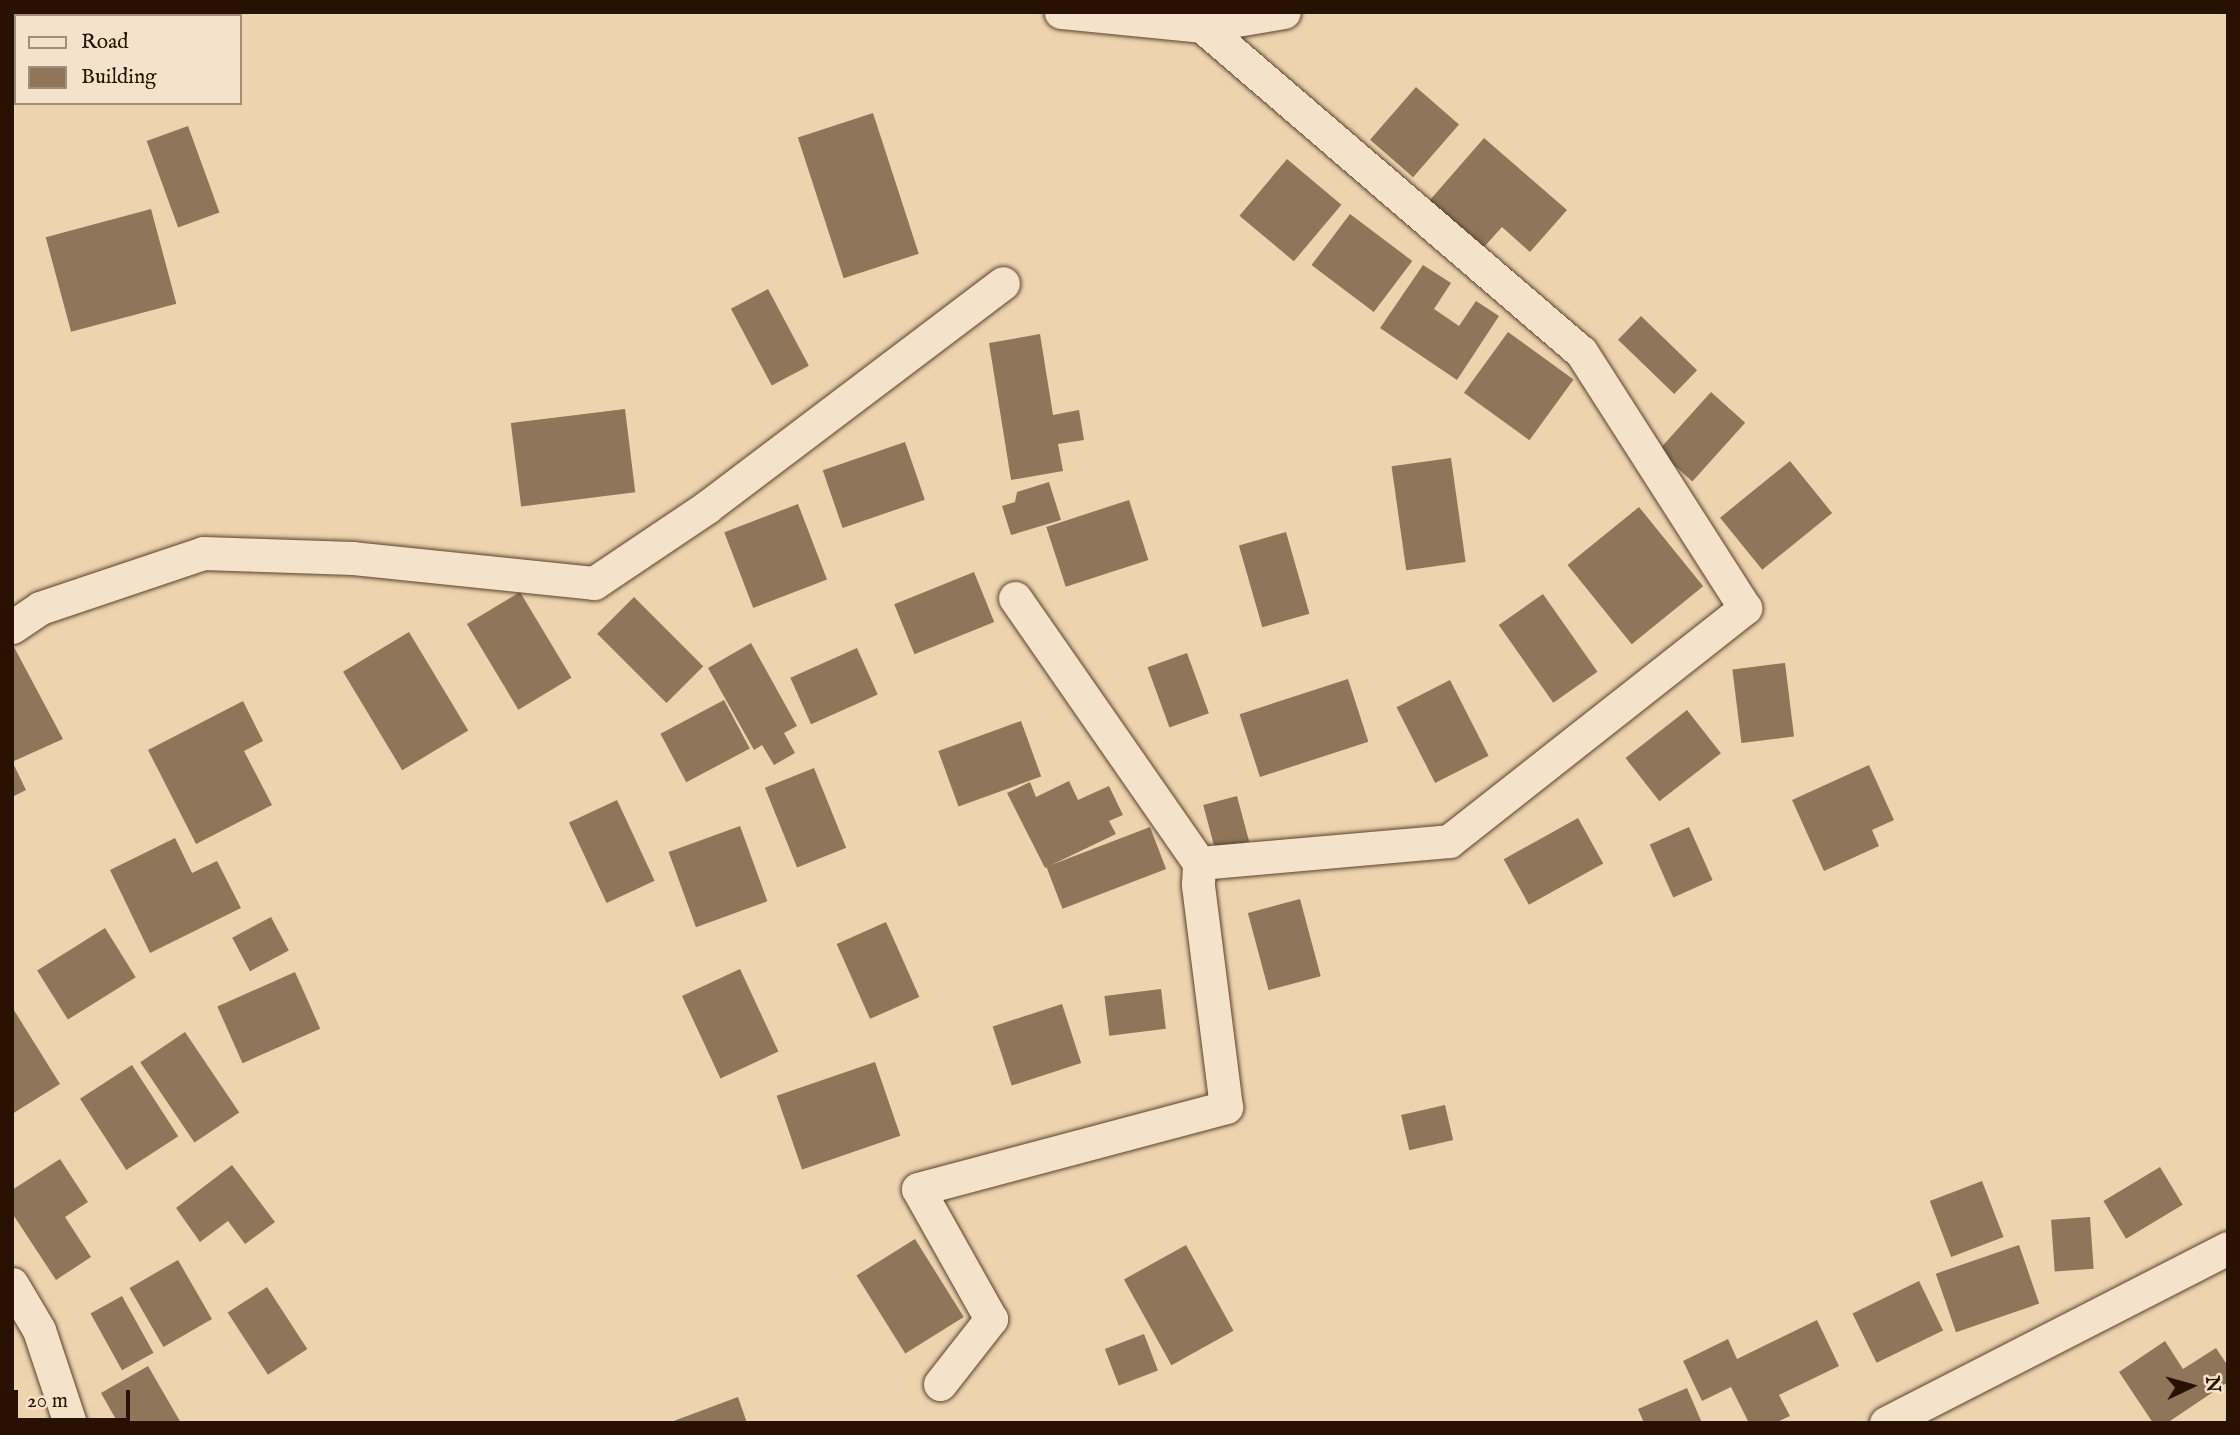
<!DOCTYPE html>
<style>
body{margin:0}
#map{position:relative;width:2240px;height:1435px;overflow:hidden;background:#eed3af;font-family:"IM FELL English",serif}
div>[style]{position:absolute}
.building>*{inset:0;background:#8f765b;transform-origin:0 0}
.roads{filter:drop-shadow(0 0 2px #5a422c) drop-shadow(0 0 2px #5a422c)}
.street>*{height:33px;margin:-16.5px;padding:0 16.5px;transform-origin:16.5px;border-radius:16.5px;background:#f4e2cb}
span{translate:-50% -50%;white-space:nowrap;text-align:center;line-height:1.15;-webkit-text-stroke:7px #f4e2cb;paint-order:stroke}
.frame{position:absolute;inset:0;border:14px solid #291100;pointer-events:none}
.legend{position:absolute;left:14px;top:14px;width:228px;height:91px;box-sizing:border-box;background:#f4e2cb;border:2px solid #a38e7a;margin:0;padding:9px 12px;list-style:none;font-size:21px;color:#291100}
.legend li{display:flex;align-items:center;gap:14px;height:35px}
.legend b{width:35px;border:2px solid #a38e7a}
.north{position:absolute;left:2156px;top:1351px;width:70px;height:70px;-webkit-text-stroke:5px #f4e2cb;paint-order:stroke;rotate:85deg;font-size:19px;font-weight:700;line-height:28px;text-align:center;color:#291100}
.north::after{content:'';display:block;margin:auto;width:24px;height:32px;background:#291100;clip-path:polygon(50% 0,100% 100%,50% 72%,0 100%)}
.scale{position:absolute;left:14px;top:1390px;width:116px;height:32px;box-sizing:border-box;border:4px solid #291100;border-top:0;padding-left:9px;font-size:21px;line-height:24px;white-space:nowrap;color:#291100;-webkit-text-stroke:5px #f4e2cb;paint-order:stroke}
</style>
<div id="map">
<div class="building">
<i style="clip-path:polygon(12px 12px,75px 16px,16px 16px,12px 95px)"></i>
<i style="left:1416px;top:87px;width:57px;height:70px;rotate:41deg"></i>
<i style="left:873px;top:113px;width:148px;height:79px;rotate:72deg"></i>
<i style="left:188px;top:126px;width:92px;height:44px;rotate:70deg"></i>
<i style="clip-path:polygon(1484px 138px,1567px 210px,1530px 252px,1502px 227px,1484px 247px,1430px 200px)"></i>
<i style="left:1287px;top:159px;width:71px;height:74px;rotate:40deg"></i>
<i style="left:151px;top:209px;width:98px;height:109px;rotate:75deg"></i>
<i style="left:1350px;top:214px;width:78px;height:64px;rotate:37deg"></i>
<i style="clip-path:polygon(1423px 265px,1451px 283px,1434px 309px,1459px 326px,1476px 301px,1499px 316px,1457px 380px,1380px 328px)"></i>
<i style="left:768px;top:289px;width:87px;height:42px;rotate:62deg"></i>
<i style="left:1641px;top:316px;width:78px;height:33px;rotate:44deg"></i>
<i style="left:1508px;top:332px;width:81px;height:75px;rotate:36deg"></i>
<i style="clip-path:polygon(1040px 334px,1053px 415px,1079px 410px,1084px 440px,1058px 444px,1063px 471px,1011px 480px,989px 343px)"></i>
<i style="left:1711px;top:392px;width:46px;height:79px;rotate:42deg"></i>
<i style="left:625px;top:409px;width:84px;height:115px;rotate:83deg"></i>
<i style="left:905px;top:442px;width:61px;height:87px;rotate:71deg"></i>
<i style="left:1451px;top:458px;width:105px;height:60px;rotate:82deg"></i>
<i style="left:1790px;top:461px;width:67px;height:90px;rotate:51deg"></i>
<i style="clip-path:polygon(1049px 482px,1061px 520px,1011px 535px,1002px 506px,1015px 502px,1017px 492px)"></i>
<i style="left:1129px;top:500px;width:63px;height:87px;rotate:72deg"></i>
<i style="left:798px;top:504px;width:81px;height:79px;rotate:69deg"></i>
<i style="left:1639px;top:507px;width:102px;height:92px;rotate:51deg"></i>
<i style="left:1286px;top:532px;width:85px;height:49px;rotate:74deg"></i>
<i style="left:974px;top:572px;width:54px;height:86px;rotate:68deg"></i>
<i style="left:520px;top:592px;width:100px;height:62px;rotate:59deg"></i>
<i style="left:1543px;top:594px;width:95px;height:54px;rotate:55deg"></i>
<i style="left:634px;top:597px;width:98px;height:52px;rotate:45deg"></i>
<i style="left:409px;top:632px;width:115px;height:77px;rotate:59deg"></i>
<i style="clip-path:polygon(751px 643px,797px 726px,784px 733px,795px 753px,774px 765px,762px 745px,754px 750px,708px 668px)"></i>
<i style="clip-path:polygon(14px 647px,63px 739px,14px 761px,12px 649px)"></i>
<i style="left:857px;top:648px;width:51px;height:73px;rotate:66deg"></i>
<i style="left:1187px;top:653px;width:64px;height:42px;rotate:70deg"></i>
<i style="left:1785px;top:663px;width:74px;height:53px;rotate:83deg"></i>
<i style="left:1348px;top:679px;width:66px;height:114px;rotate:72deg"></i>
<i style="left:1450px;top:680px;width:85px;height:60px;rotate:63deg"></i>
<i style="left:724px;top:700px;width:55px;height:72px;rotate:62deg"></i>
<i style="clip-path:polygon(243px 701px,263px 741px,244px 751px,272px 805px,196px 844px,148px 750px)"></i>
<i style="left:1687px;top:710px;width:55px;height:78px;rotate:52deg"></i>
<i style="left:1021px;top:721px;width:59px;height:88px;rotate:70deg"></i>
<i style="clip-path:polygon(12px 761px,26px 790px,12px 797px)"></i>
<i style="clip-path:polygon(1869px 765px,1894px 820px,1872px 830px,1879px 846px,1824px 871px,1792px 800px)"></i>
<i style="left:814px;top:768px;width:86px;height:53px;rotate:68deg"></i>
<i style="clip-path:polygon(1069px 781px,1078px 800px,1109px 786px,1123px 815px,1109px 821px,1116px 834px,1045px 868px,1007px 793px,1030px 782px,1036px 797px)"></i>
<i style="left:1237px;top:796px;width:47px;height:35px;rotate:75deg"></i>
<i style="left:617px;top:800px;width:89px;height:53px;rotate:65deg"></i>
<i style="left:1578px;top:818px;width:52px;height:85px;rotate:61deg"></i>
<i style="left:740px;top:826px;width:80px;height:76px;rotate:70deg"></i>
<i style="left:1150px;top:827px;width:45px;height:111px;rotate:69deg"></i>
<i style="left:1689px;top:827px;width:58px;height:43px;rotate:66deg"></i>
<i style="clip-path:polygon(175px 838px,192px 873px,217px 861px,241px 908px,150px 953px,110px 870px)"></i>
<i style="left:1300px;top:899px;width:80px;height:54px;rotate:75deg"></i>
<i style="left:271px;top:917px;width:38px;height:44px;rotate:62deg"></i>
<i style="left:886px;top:922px;width:82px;height:54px;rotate:66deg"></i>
<i style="left:105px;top:928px;width:58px;height:80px;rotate:58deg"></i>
<i style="left:740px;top:969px;width:91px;height:64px;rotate:65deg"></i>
<i style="left:295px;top:972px;width:62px;height:85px;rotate:66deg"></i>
<i style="left:1161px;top:989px;width:40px;height:57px;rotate:83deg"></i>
<i style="left:1062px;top:1004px;width:62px;height:73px;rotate:72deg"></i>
<i style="clip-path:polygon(12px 1007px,60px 1084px,12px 1114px)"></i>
<i style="left:185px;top:1032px;width:97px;height:54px;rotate:56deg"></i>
<i style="left:875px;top:1062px;width:78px;height:104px;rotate:71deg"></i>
<i style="left:132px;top:1065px;width:85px;height:62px;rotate:57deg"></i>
<i style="left:1445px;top:1105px;width:36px;height:45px;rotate:77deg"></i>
<i style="clip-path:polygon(60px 1159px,88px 1202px,65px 1217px,91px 1257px,56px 1280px,12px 1213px,12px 1190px)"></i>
<i style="clip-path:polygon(232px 1165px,275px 1222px,245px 1244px,228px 1221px,200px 1242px,176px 1208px)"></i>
<i style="left:2160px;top:1167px;width:44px;height:66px;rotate:59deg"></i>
<i style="left:1982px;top:1181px;width:60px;height:56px;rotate:69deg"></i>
<i style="left:2090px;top:1217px;width:52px;height:39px;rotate:86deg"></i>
<i style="left:915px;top:1239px;width:92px;height:69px;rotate:58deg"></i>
<i style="left:1186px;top:1245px;width:98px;height:71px;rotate:61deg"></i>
<i style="left:2019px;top:1245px;width:62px;height:88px;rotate:71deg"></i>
<i style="left:178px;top:1260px;width:68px;height:56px;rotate:60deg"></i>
<i style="left:1919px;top:1281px;width:55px;height:74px;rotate:64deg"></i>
<i style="left:267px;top:1287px;width:74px;height:47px;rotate:57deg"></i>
<i style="left:122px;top:1296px;width:65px;height:36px;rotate:61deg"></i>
<i style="clip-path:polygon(1817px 1320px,1839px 1366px,1779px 1395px,1790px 1416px,1775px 1423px,1749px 1423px,1731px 1387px,1702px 1401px,1683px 1361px,1728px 1339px,1737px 1359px)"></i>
<i style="left:1144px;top:1334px;width:39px;height:42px;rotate:69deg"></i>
<i style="clip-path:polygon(2165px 1341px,2183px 1369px,2216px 1348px,2228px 1366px,2228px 1382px,2167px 1423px,2153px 1423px,2119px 1372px)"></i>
<i style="clip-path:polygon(148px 1366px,181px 1423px,118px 1423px,101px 1393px)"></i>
<i style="clip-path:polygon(1687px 1388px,1702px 1423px,1644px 1423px,1638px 1409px)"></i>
<i style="clip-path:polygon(738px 1397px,747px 1423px,671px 1423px,671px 1422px)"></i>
</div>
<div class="roads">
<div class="street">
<i style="left:1202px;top:26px;width:83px;rotate:-9.7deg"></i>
<i style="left:1015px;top:598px;width:323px;rotate:55.2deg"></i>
<i style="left:1199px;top:863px;width:251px;rotate:-5deg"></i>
<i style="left:1449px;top:841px;width:377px;rotate:-38.2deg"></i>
<i style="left:1745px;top:608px;width:304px;rotate:-122.6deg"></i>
<i style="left:1581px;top:352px;width:500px;rotate:-139.3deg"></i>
<i style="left:1202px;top:26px;width:142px;rotate:-174.3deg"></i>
<i style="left:12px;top:627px;width:34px;rotate:-34deg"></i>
<i style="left:40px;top:608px;width:172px;rotate:-18.6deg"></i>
<i style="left:203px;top:553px;width:150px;rotate:1.9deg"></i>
<i style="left:353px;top:558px;width:242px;rotate:5.9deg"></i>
<i style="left:594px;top:583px;width:136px;rotate:-33.9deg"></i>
<i style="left:707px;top:507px;width:371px;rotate:-37.1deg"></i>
<i style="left:12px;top:1284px;width:53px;rotate:59.6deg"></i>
<i style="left:39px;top:1330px;width:98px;rotate:71.6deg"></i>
<i style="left:940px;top:1384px;width:83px;rotate:-51.9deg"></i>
<i style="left:991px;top:1319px;width:149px;rotate:-119.3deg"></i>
<i style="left:918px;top:1189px;width:319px;rotate:-14.9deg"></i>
<i style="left:1226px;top:1107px;width:225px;rotate:-97.2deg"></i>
<i style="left:1198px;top:884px;width:21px;rotate:-87deg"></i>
<i style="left:1886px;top:1423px;width:384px;rotate:-27.1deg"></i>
</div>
</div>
<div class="frame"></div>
<ul class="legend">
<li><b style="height:9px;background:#f4e2cb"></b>Road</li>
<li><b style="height:19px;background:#8f765b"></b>Building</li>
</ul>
<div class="north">N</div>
<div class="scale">20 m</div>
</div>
